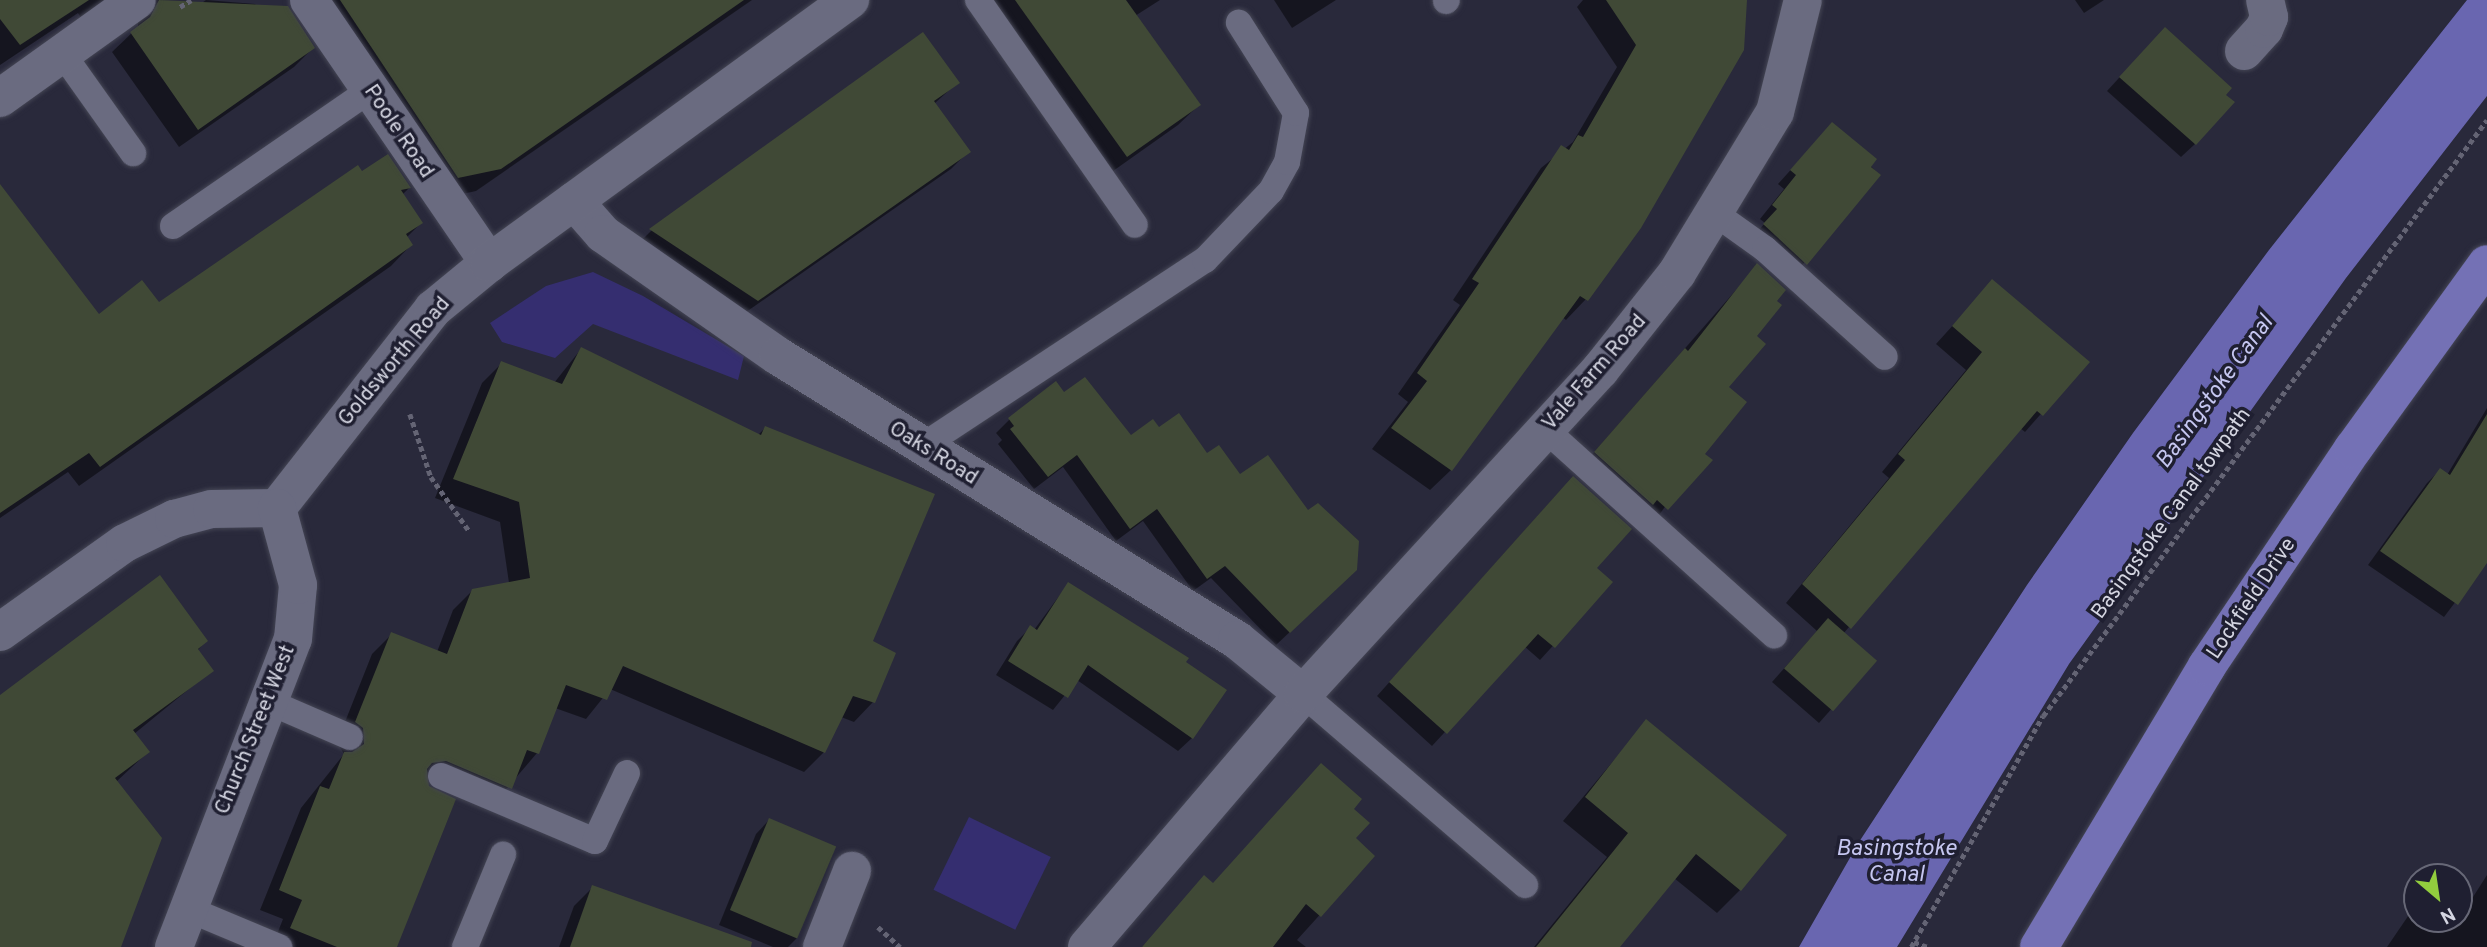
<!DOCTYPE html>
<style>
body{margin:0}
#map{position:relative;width:2487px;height:947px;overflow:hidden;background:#29293b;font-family:Overpass,sans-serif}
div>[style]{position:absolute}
.green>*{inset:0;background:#352e70;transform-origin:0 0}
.water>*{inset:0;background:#6966b0}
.shadow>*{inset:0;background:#0007}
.building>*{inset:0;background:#404936;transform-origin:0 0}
.path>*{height:4.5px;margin-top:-2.25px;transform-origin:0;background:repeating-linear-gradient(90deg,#646474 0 5px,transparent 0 8.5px)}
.roads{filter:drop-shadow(0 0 2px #444554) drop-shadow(0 0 2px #444554)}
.lane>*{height:26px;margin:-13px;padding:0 13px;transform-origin:13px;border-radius:13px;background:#6a6b80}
.street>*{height:38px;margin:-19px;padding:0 19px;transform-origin:19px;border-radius:19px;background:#6a6b80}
.primary>*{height:38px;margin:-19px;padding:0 19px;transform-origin:19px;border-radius:19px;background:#7471b5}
span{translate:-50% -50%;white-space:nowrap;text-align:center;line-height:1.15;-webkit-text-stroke:7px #1f1f31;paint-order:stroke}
.street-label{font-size:21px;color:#d4d5e1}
.water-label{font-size:23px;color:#c5c6f0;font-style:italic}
.north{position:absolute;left:2403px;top:863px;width:70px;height:70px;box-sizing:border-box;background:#1f1f31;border:2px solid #676877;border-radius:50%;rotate:151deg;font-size:19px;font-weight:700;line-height:28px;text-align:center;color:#d4d5e1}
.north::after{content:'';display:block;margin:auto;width:24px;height:32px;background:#92cd3e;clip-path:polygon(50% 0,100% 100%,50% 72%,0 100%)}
</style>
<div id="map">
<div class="green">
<i style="clip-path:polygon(593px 272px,643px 296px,744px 356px,738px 380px,593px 324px,555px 358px,502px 342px,490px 323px,546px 286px)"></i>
<i style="left:969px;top:817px;width:91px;height:81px;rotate:26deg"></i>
</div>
<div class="water">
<i style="clip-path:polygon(2467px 0,2487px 0,2487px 96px,2346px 278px,2069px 664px,1897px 947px,1799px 947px,1859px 842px,2027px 585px,2133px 433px,2269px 250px)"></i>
</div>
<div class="shadow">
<i style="clip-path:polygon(0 0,136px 0,81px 18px,78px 13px,0 65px)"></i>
<i style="clip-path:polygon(148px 0,161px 0,176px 21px,206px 0,255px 4px,266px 21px,313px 48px,294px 67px,179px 147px,112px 52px,138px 27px,138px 10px)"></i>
<i style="clip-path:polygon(315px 0,752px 0,476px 191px,434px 200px)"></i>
<i style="clip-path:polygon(980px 0,1160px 0,1135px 16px,1199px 105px,1178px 125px,1106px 176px)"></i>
<i style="clip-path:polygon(1274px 0,1336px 0,1292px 28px)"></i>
<i style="clip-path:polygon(1583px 0,1745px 0,1586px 299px,1566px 320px,1562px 317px,1451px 470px,1430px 490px,1372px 449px,1408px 402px,1398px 394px,1460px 305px,1453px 300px,1541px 168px,1573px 142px,1617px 67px,1577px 7px)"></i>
<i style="clip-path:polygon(2075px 0,2104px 0,2084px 13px)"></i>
<i style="clip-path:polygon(923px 35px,957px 83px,934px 104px,968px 152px,951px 169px,739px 317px,634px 248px,651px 231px)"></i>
<i style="clip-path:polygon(2151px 43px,2195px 144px,2181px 157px,2107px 91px)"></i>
<i style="clip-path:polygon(1832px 124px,1879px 175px,1792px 277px,1751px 239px,1765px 223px,1760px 219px,1784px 189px,1778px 184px)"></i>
<i style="clip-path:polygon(362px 173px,409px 188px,402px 195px,421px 223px,406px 238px,411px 245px,391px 266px,79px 486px,68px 472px,0 518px,0 192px,99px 316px,158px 305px)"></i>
<i style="clip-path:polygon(1757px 266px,1727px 387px,1703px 454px,1654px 522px,1582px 466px)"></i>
<i style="clip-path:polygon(1992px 282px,2087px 362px,2025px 432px,2020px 428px,1843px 634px,1874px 661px,1819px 723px,1772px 682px,1817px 631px,1786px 603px,1889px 478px,1882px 472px,1966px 370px,1936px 344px)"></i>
<i style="clip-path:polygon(581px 349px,758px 435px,765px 428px,871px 642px,873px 702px,854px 722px,841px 717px,824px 752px,804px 772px,610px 689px,586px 719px,555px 708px,537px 753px,491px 807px,426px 780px,394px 947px,272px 947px,283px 919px,260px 910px,301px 808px,344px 754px,337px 742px,372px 654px,392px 634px,437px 652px,453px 610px,473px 590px,509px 583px,500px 522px,435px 498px,482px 383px,502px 363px,554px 383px)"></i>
<i style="clip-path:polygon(1064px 394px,1131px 437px,1159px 430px,1308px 513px,1342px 583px,1276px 645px,1211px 578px,1193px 591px,1143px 521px,1116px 541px,1063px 467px,1034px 489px,998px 444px,1002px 440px,996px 433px,1010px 419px)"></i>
<i style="clip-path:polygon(2487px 408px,2487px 560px,2444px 617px,2368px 565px,2427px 483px,2440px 470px,2447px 475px)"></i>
<i style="clip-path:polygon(1560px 491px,1594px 569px,1610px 583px,1540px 660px,1524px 646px,1432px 746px,1377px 696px)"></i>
<i style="clip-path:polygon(1068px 584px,1183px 662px,1192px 738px,1178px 751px,1077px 680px,1053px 710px,996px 675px,1017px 641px,1030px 628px,1034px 630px)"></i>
<i style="clip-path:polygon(206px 641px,197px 651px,211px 671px,134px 734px,148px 752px,116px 782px,119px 947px,0 947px,0 696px)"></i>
<i style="clip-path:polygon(1646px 722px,1740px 890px,1717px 913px,1674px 878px,1618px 947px,1534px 947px,1607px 857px,1563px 821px)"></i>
<i style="clip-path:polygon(1352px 809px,1354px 838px,1373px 856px,1297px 940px,1306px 947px,1142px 947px,1212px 885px)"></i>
<i style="clip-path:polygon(769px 820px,797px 938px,788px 947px,773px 947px,719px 925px,756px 834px)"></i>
<i style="clip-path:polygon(2487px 875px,2487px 947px,2387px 947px,2417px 903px,2417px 919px,2459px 919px)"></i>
<i style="clip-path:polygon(593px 887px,680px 947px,559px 947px,574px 906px)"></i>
</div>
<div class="building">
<i style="clip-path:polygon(0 0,89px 0,20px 45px,0 19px)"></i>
<i style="clip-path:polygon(159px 0,288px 6px,315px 48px,198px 130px,130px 32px,150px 17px)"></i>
<i style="clip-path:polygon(340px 0,744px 0,501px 169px,458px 178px)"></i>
<i style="clip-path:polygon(1015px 0,1126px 0,1201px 105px,1127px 157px)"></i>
<i style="clip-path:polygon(1606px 0,1747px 0,1744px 50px,1641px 228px,1588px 301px,1580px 296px,1452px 471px,1391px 428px,1427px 381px,1417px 373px,1479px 283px,1472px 279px,1561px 145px,1569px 150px,1578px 135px,1583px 137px,1636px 45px)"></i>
<i style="clip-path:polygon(2165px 27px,2232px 88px,2226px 95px,2235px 102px,2196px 145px,2119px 77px)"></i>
<i style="clip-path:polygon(923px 32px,960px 83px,934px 101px,971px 152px,758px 301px,649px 229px)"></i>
<i style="clip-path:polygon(1832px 122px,1877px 159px,1871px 167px,1881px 175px,1807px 265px,1763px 224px,1777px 209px,1772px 205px,1796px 175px,1790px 170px)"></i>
<i style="clip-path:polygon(388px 154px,411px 188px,401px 190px,423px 223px,406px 234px,413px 245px,100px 467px,89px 453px,0 513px,0 184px,99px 314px,142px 280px,159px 302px,358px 165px,362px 171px)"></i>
<i style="clip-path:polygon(1757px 263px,1786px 290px,1777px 301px,1782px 305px,1757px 336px,1766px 344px,1729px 387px,1747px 402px,1705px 454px,1713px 460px,1668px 510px,1657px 500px,1653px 505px,1594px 452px,1685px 348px,1688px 351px)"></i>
<i style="clip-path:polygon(1992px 279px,2090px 362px,2043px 416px,2037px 411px,1851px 629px,1802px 584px,1905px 460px,1898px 454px,1982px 352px,1952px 326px)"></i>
<i style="clip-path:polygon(581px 347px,761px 435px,765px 426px,935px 494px,873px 641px,896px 653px,875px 703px,853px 696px,825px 753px,623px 666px,607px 700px,566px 685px,539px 754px,527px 750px,512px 789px,446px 761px,432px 763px,427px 769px,429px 786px,456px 799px,397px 947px,337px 947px,290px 928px,302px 900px,279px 890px,320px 786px,329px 789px,344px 752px,352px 752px,364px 744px,363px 728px,355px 722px,391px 632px,447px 654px,472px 589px,530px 578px,519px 502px,453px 479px,501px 361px,562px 384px)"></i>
<i style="clip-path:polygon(1085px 377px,1131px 435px,1153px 419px,1159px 427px,1179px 413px,1207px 453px,1219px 445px,1240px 474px,1268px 455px,1308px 510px,1318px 503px,1359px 541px,1357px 570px,1290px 633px,1225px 566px,1207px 579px,1157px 509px,1130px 529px,1077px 455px,1048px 477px,1010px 429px,1014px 426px,1008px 418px,1056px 381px,1064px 392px)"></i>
<i style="clip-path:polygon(2487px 414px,2487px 563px,2458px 605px,2380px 551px,2440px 468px,2450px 475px)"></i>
<i style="clip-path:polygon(1573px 476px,1632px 529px,1597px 568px,1613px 582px,1555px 648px,1538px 634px,1447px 734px,1389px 682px)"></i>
<i style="clip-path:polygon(160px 575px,208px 641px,198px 649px,214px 671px,133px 730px,150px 752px,115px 778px,162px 838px,121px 947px,0 947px,0 695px)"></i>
<i style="clip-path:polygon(1068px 582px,1189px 658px,1186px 662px,1227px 690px,1193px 739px,1088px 665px,1068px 698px,1008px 661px,1030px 625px,1037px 630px)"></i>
<i style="left:1828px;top:618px;width:65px;height:67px;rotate:41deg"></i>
<i style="clip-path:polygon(1646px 719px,1787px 835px,1741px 891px,1696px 854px,1620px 947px,1536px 947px,1628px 833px,1585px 797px)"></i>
<i style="clip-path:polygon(1321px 763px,1362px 799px,1354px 809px,1370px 823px,1356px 838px,1375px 856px,1321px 917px,1306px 904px,1273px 947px,1142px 947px,1204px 875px,1213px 883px)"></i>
<i style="left:769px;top:818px;width:73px;height:100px;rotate:23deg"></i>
<i style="clip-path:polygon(592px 885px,752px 942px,751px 947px,570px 947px)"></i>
</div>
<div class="path">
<i style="left:180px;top:7px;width:13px;rotate:-32deg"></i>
<i style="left:410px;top:414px;width:66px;rotate:71.6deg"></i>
<i style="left:431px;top:477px;width:67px;rotate:54.7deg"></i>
<i style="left:878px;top:927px;width:30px;rotate:42deg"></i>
<i style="left:1914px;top:942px;width:15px;rotate:20deg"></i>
<i style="left:1911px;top:947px;width:266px;rotate:-60.3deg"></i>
<i style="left:2043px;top:716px;width:743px;rotate:-53.32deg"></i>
</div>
<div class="roads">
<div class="lane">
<i style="left:978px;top:0;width:274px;rotate:55.1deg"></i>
<i style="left:1446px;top:1px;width:1px;rotate:-45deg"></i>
<i style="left:62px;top:53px;width:123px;rotate:54.6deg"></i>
<i style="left:1716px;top:214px;width:60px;rotate:35.5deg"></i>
<i style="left:1765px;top:249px;width:161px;rotate:42deg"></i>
<i style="left:173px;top:226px;width:239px;rotate:-34.6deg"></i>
<i style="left:1546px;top:430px;width:307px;rotate:42deg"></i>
<i style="left:921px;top:447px;width:340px;rotate:-33.4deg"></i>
<i style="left:1205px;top:260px;width:95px;rotate:-46.3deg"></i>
<i style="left:1271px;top:191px;width:33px;rotate:-61deg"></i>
<i style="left:1287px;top:162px;width:50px;rotate:-79.6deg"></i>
<i style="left:1296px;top:113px;width:107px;rotate:-122.3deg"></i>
<i style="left:1303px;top:694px;width:293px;rotate:40.7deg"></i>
<i style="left:269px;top:702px;width:88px;rotate:23.4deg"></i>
<i style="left:441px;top:776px;width:167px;rotate:22.9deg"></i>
<i style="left:595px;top:841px;width:75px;rotate:-64.8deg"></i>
<i style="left:188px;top:909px;width:99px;rotate:22.7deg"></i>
<i style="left:465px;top:947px;width:100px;rotate:-67.6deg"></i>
</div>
<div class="street">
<i style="left:309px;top:0;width:319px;rotate:55.6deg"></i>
<i style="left:2244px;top:51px;width:30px;rotate:-48deg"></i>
<i style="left:2264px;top:29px;width:13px;rotate:-67deg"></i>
<i style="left:2269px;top:17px;width:17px;rotate:-103deg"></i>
<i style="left:0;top:98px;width:168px;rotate:-35.6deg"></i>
<i style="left:574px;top:201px;width:44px;rotate:48.7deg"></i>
<i style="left:603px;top:234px;width:213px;rotate:34.9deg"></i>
<i style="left:778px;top:356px;width:540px;rotate:31.75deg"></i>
<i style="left:1237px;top:640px;width:85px;rotate:39.3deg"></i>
<i style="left:277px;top:508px;width:253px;rotate:-51.9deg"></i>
<i style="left:433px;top:309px;width:72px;rotate:-39.4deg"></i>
<i style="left:489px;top:263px;width:447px;rotate:-36.1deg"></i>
<i style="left:0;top:632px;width:153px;rotate:-35.5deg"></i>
<i style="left:125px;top:543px;width:55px;rotate:-26.1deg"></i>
<i style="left:174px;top:519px;width:39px;rotate:-15deg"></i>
<i style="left:212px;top:509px;width:65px;rotate:-0.9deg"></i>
<i style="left:174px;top:947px;width:330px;rotate:-68.9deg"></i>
<i style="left:293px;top:639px;width:54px;rotate:-84.7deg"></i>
<i style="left:298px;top:585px;width:80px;rotate:-105.3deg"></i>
<i style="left:822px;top:947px;width:82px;rotate:-68.5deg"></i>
<i style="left:1087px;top:947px;width:333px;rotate:-49.5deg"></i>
<i style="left:1303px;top:694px;width:440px;rotate:-47.5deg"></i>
<i style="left:1600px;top:370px;width:124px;rotate:-51.6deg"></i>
<i style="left:1677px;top:273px;width:188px;rotate:-58.7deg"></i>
<i style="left:1775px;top:112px;width:115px;rotate:-76deg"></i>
</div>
<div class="primary">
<i style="left:2039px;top:947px;width:327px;rotate:-59.1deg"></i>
<i style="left:2207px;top:666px;width:262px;rotate:-56.1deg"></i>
<i style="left:2353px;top:449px;width:228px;rotate:-54.1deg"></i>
</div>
</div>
<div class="street-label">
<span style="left:398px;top:132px;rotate:56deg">Poole Road</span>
<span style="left:395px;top:362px;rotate:-50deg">Goldsworth Road</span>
<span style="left:1595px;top:373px;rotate:-49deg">Vale Farm Road</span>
<span style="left:933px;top:454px;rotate:32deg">Oaks Road</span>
<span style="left:2172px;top:514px;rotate:-54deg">Basingstoke Canal towpath</span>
<span style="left:2252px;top:599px;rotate:-56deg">Lockfield Drive</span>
<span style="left:256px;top:730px;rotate:-68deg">Church Street West</span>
</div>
<div class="water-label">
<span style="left:2216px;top:393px;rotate:-54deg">Basingstoke Canal</span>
<span style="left:1896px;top:863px">Basingstoke<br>Canal</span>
</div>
<div class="north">N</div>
</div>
